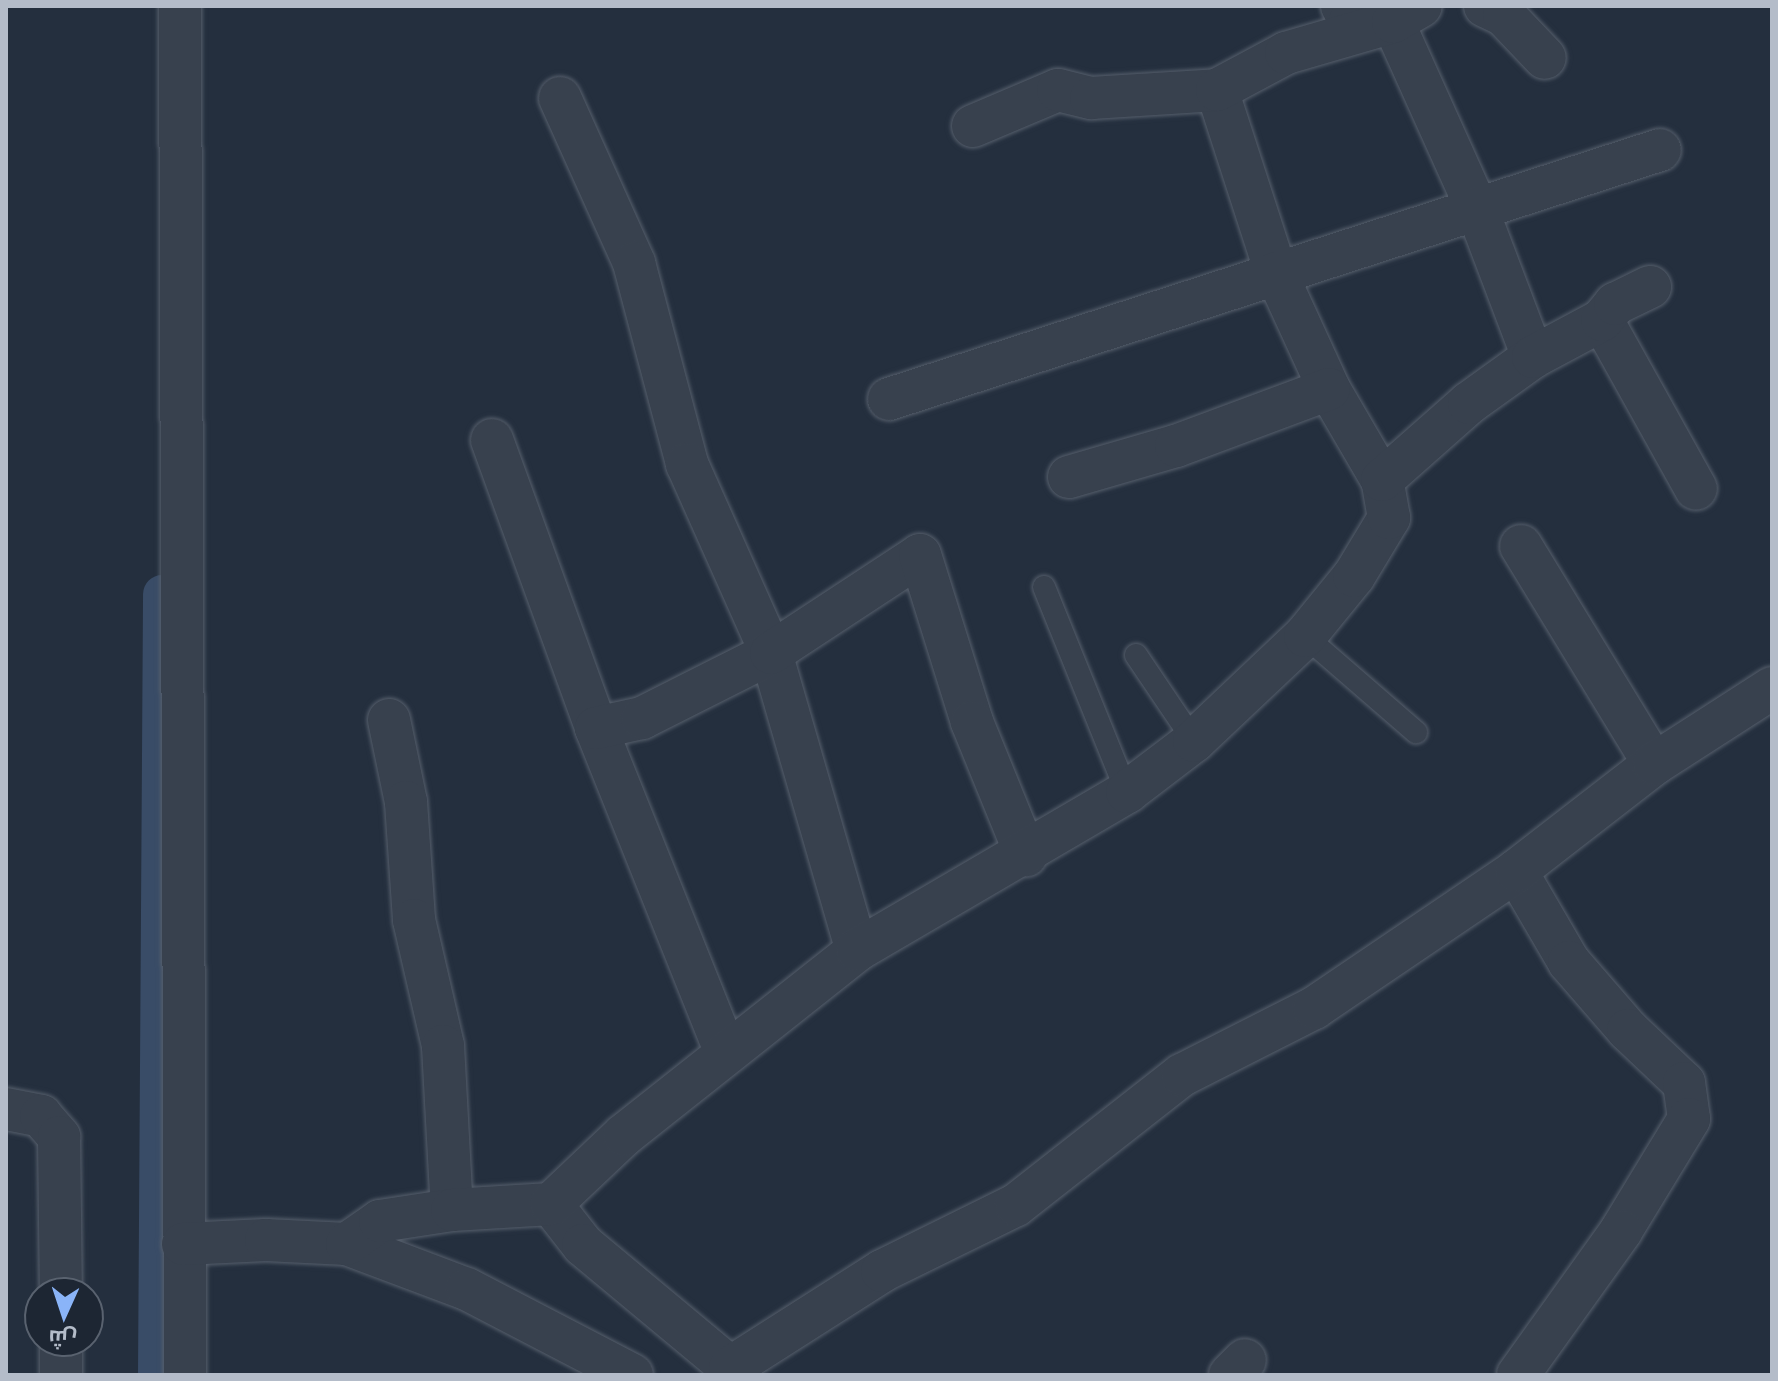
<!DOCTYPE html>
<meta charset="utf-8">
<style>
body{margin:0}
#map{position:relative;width:1778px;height:1381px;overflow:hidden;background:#242f3e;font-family:Manrope,Cairo,sans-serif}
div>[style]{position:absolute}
.canal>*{height:38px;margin:-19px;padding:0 19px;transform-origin:19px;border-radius:19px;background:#394c67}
.roads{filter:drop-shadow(0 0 2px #565f6c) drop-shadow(0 0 2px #565f6c)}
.lane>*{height:22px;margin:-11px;padding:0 11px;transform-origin:11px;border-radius:11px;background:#38414e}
.street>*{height:42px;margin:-21px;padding:0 21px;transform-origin:21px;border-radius:21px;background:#38414e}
span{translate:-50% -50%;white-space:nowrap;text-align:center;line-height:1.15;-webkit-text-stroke:6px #1d2633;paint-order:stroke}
.frame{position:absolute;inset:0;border:8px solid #b4bcc9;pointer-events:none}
.north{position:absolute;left:24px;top:1277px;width:80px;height:80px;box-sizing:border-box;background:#1d2633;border:2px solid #59626f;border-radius:50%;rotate:183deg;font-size:22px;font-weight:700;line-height:32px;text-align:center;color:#b4bcc9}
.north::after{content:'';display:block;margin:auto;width:28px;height:36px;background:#8ab4f8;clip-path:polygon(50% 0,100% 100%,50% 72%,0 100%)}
</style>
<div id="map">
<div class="canal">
<i style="left:157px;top:1375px;width:781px;rotate:-89.63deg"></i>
</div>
<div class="roads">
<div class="lane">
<i style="left:1044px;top:587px;width:221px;rotate:68deg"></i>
<i style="left:1305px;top:636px;width:147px;rotate:40.9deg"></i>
<i style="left:1136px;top:655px;width:104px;rotate:56deg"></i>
</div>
<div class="street">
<i style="left:180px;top:6px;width:1369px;rotate:89.79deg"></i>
<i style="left:1342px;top:6px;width:17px;rotate:62deg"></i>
<i style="left:1350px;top:21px;width:43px;rotate:1.3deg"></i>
<i style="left:1393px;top:22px;width:205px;rotate:65.8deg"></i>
<i style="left:1477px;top:209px;width:158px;rotate:69.3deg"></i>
<i style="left:1485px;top:6px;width:21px;rotate:25deg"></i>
<i style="left:1504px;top:15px;width:59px;rotate:46.4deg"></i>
<i style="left:1217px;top:90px;width:192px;rotate:72.1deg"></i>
<i style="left:1276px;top:273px;width:128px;rotate:65.4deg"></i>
<i style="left:1329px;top:389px;width:105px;rotate:59.8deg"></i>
<i style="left:560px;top:98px;width:181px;rotate:65.8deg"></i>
<i style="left:634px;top:263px;width:208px;rotate:75.2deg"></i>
<i style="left:687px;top:464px;width:207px;rotate:66deg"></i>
<i style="left:771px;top:653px;width:309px;rotate:73.9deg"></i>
<i style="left:973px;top:126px;width:92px;rotate:-23deg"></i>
<i style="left:1058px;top:90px;width:34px;rotate:14deg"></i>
<i style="left:1091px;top:98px;width:126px;rotate:-3.6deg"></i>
<i style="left:1217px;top:90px;width:78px;rotate:-28.2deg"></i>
<i style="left:1286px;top:53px;width:111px;rotate:-16.2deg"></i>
<i style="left:1393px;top:22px;width:32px;rotate:-30deg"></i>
<i style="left:1602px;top:320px;width:193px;rotate:60.9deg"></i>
<i style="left:889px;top:399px;width:810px;rotate:-17.9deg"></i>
<i style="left:492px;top:440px;width:306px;rotate:70.1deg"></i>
<i style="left:596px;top:728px;width:350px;rotate:68.2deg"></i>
<i style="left:1069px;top:477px;width:111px;rotate:-16.2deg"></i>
<i style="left:1176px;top:446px;width:163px;rotate:-20.4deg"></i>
<i style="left:1521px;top:546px;width:255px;rotate:58.6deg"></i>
<i style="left:389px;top:720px;width:84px;rotate:78.3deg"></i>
<i style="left:406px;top:802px;width:118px;rotate:86.1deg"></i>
<i style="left:414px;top:920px;width:129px;rotate:77deg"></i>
<i style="left:443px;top:1046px;width:164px;rotate:86.9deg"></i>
<i style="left:596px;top:728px;width:47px;rotate:-12.3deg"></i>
<i style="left:642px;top:718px;width:144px;rotate:-26.7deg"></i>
<i style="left:771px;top:653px;width:178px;rotate:-33.3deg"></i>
<i style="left:920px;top:555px;width:175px;rotate:72.7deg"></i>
<i style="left:972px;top:722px;width:144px;rotate:67.9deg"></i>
<i style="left:1516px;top:871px;width:105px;rotate:59.8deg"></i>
<i style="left:1569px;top:962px;width:90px;rotate:49.1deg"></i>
<i style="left:1628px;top:1030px;width:77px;rotate:43.4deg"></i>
<i style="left:1684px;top:1083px;width:36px;rotate:82deg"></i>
<i style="left:1689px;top:1119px;width:131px;rotate:121.3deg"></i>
<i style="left:1621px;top:1231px;width:177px;rotate:125.6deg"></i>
<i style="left:6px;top:1109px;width:36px;rotate:11deg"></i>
<i style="left:41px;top:1116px;width:28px;rotate:49deg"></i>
<i style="left:59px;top:1137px;width:156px;rotate:89.3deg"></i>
<i style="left:551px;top:1204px;width:52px;rotate:52deg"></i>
<i style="left:583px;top:1245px;width:203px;rotate:39.8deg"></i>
<i style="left:183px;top:1244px;width:83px;rotate:-2.8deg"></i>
<i style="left:266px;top:1240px;width:81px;rotate:2.8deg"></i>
<i style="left:347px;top:1244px;width:128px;rotate:20.6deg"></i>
<i style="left:467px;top:1289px;width:186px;rotate:27.5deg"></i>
<i style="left:347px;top:1244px;width:40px;rotate:-34.9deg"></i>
<i style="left:380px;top:1221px;width:73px;rotate:-8.7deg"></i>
<i style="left:452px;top:1210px;width:99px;rotate:-3.5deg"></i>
<i style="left:551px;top:1204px;width:100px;rotate:-43.4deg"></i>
<i style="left:624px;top:1135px;width:298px;rotate:-38.4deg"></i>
<i style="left:857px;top:950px;width:313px;rotate:-30.3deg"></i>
<i style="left:1127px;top:792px;width:84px;rotate:-37.3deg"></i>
<i style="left:1194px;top:741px;width:153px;rotate:-43.4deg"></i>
<i style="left:1305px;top:636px;width:77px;rotate:-50.8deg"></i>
<i style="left:1354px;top:576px;width:68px;rotate:-58.9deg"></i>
<i style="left:1389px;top:518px;width:39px;rotate:-100deg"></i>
<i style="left:1382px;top:480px;width:116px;rotate:-41.5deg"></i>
<i style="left:1469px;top:403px;width:79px;rotate:-35.7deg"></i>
<i style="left:1533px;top:357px;width:78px;rotate:-28.2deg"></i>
<i style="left:1602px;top:320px;width:21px;rotate:-51deg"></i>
<i style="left:1615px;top:304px;width:39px;rotate:-26deg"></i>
<i style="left:730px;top:1368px;width:180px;rotate:-32.5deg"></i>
<i style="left:882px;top:1271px;width:149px;rotate:-26.2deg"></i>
<i style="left:1016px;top:1205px;width:211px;rotate:-38.1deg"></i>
<i style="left:1182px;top:1075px;width:148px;rotate:-26.9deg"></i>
<i style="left:1314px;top:1008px;width:244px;rotate:-34.1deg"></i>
<i style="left:1516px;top:871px;width:175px;rotate:-37.8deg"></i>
<i style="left:1654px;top:764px;width:140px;rotate:-32.8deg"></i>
<i style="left:61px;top:1375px;width:34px;rotate:-90deg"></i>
<i style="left:1230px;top:1375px;width:21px;rotate:-45deg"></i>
</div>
</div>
<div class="frame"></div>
<div class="north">ش</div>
</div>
